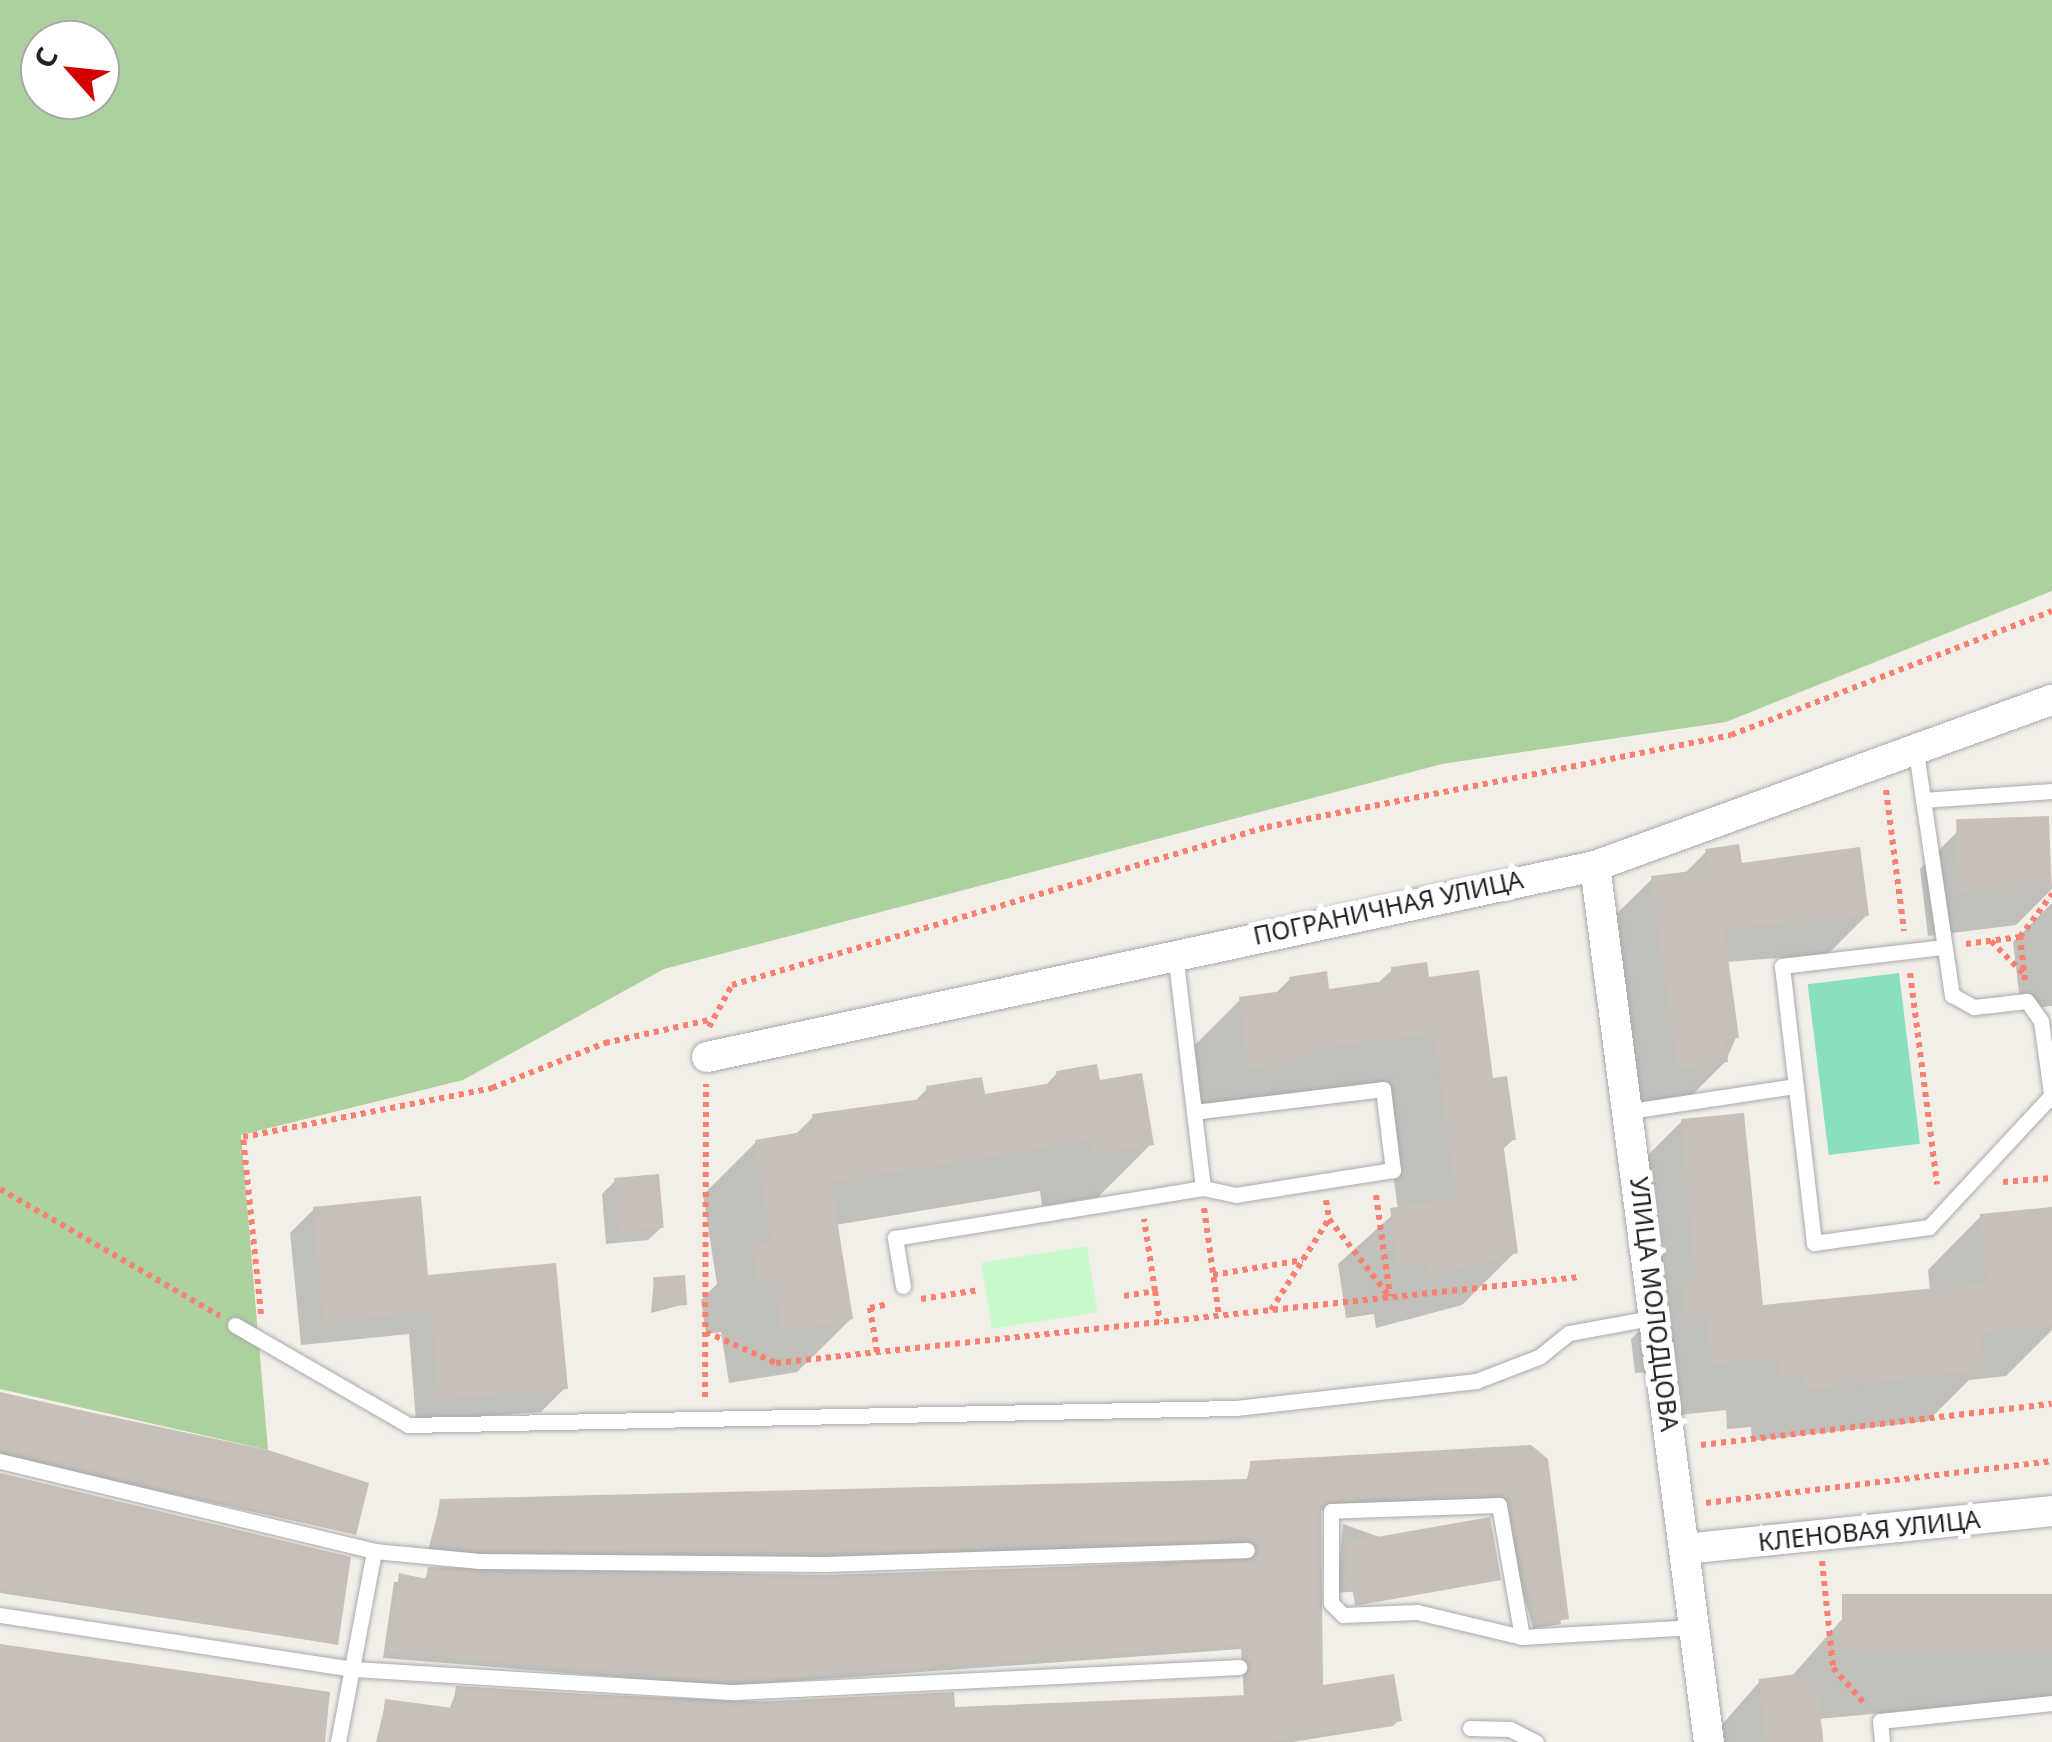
<!DOCTYPE html>
<meta charset="utf-8">
<style>
body{margin:0}
#map{position:relative;width:2052px;height:1742px;overflow:hidden;background:#f2efe9;font-family:"Noto Sans",sans-serif}
div>[style]{position:absolute}
.forest>*{inset:0;background:#add19e}
.park>*{inset:0;background:#c8facc;transform-origin:0 0}
.pitch>*{inset:0;background:#88e0be;transform-origin:0 0}
.shadow>*{inset:0;background:#0003}
.building>*{inset:0;background:#c7bfb8;transform-origin:0 0}
.path>*{height:6px;margin-top:-3px;transform-origin:0;background:repeating-linear-gradient(90deg,#fa8072 0 5px,transparent 0 10px)}
.roads{filter:drop-shadow(0 0 2px #a9a9a9) drop-shadow(0 0 2px #a9a9a9)}
.service>*{height:15px;margin:-7.5px;padding:0 7.5px;transform-origin:7.5px;border-radius:7.5px;background:#fff}
.minor>*{height:30px;margin:-15px;padding:0 15px;transform-origin:15px;border-radius:15px;background:#fff}
span{translate:-50% -50%;white-space:nowrap;text-align:center;line-height:1.15;-webkit-text-stroke:10px #fff;paint-order:stroke}
.street-label{font-size:25px;color:#222}
.north{position:absolute;left:20px;top:20px;width:100px;height:100px;box-sizing:border-box;background:#fff;border:2px solid #a7a7a7;border-radius:50%;rotate:297deg;font-size:28px;font-weight:700;line-height:40px;text-align:center;color:#222}
.north::after{content:'';display:block;margin:auto;width:35px;height:45px;background:#d40000;clip-path:polygon(50% 0,100% 100%,50% 72%,0 100%)}
</style>
<div id="map">
<div class="forest">
<i style="clip-path:polygon(evenodd,0 0,2052px 0,2052px 591px,1726px 722px,1442px 764px,664px 969px,463px 1080px,241px 1135px,268px 1450px,0 1389px,0 0,40px 40px,100px 40px,100px 100px,40px 100px,40px 40px)"></i>
</div>
<div class="park">
<i style="left:1087px;top:1246px;width:67px;height:107px;rotate:81deg"></i>
</div>
<div class="pitch">
<i style="left:1899px;top:973px;width:172px;height:92px;rotate:83deg"></i>
</div>
<div class="shadow">
<i style="clip-path:polygon(2047px 819px,2052px 889px,2016px 925px,1928px 936px,1920px 869px,1959px 830px)"></i>
<i style="clip-path:polygon(1707px 851px,1867px 915px,1828px 954px,1726px 962px,1736px 1037px,1726px 1061px,1687px 1100px,1640px 1107px,1613px 917px,1652px 879px,1684px 874px)"></i>
<i style="clip-path:polygon(2052px 903px,2052px 1006px,2021px 1009px,2013px 942px)"></i>
<i style="clip-path:polygon(1392px 970px,1427px 980px,1491px 1081px,1514px 1139px,1501px 1151px,1515px 1252px,1462px 1305px,1376px 1328px,1374px 1314px,1346px 1318px,1338px 1264px,1398px 1210px,1381px 1085px,1257px 1102px,1245px 1114px,1196px 1121px,1187px 1053px,1240px 1000px,1274px 995px,1290px 979px,1327px 992px,1376px 985px)"></i>
<i style="clip-path:polygon(1057px 1073px,1098px 1083px,1151px 1144px,1098px 1197px,1042px 1206px,1040px 1191px,835px 1225px,851px 1319px,797px 1372px,729px 1383px,721px 1332px,706px 1334px,701px 1300px,717px 1284px,703px 1195px,756px 1142px,794px 1136px,813px 1117px,913px 1103px,927px 1089px,982px 1097px,1044px 1087px)"></i>
<i style="clip-path:polygon(1682px 1121px,1761px 1308px,1930px 1291px,1928px 1270px,1981px 1216px,2052px 1209px,2052px 1330px,2006px 1376px,1969px 1380px,1928px 1421px,1752px 1441px,1751px 1427px,1727px 1429px,1726px 1410px,1659px 1417px,1655px 1372px,1635px 1373px,1631px 1339px,1643px 1327px,1628px 1175px)"></i>
<i style="clip-path:polygon(615px 1181px,662px 1227px,648px 1240px,606px 1244px,602px 1194px)"></i>
<i style="clip-path:polygon(314px 1209px,426px 1278px,565px 1388px,541px 1412px,416px 1421px,409px 1334px,301px 1345px,290px 1233px)"></i>
<i style="clip-path:polygon(654px 1280px,685px 1304px,651px 1313px)"></i>
<i style="clip-path:polygon(0 1392px,267px 1453px,354px 1534px,0 1456px)"></i>
<i style="clip-path:polygon(1530px 1448px,1561px 1624px,1533px 1629px,1498px 1499px,1318px 1511px,1321px 1688px,1399px 1720px,1393px 1726px,1292px 1742px,376px 1742px,386px 1701px,449px 1710px,457px 1689px,953px 1709px,1244px 1698px,1241px 1649px,727px 1686px,383px 1658px,394px 1582px,423px 1581px,430px 1570px,825px 1578px,1254px 1558px,1240px 1544px,818px 1558px,473px 1555px,428px 1550px,441px 1502px,1246px 1482px,1251px 1463px)"></i>
<i style="clip-path:polygon(0 1475px,335px 1644px,0 1593px)"></i>
<i style="clip-path:polygon(1343px 1524px,1498px 1579px,1337px 1593px)"></i>
<i style="clip-path:polygon(2052px 1596px,2052px 1697px,1818px 1719px,1820px 1742px,1707px 1742px,1760px 1681px,1791px 1677px,1844px 1617px)"></i>
</div>
<div class="building">
<i style="left:2049px;top:816px;width:72px;height:93px;rotate:88deg"></i>
<i style="clip-path:polygon(1739px 844px,1742px 863px,1860px 847px,1869px 916px,1724px 928px,1739px 1038px,1725px 1040px,1728px 1062px,1678px 1069px,1651px 876px,1708px 869px,1705px 849px)"></i>
<i style="clip-path:polygon(1427px 962px,1429px 977px,1479px 970px,1493px 1078px,1507px 1076px,1516px 1140px,1503px 1141px,1518px 1253px,1429px 1276px,1427px 1262px,1398px 1266px,1390px 1208px,1457px 1199px,1434px 1033px,1300px 1051px,1301px 1062px,1249px 1069px,1239px 997px,1291px 990px,1289px 977px,1327px 971px,1329px 989px,1392px 980px,1391px 967px)"></i>
<i style="clip-path:polygon(1097px 1064px,1100px 1080px,1142px 1073px,1154px 1145px,1094px 1154px,1092px 1140px,831px 1182px,853px 1319px,782px 1331px,774px 1280px,758px 1282px,753px 1245px,771px 1242px,755px 1140px,814px 1130px,812px 1114px,928px 1098px,926px 1086px,982px 1077px,985px 1094px,1058px 1082px,1056px 1071px)"></i>
<i style="clip-path:polygon(1744px 1113px,1763px 1305px,1987px 1283px,1980px 1214px,2052px 1207px,2052px 1325px,1980px 1332px,1984px 1369px,1870px 1383px,1805px 1389px,1804px 1374px,1780px 1377px,1778px 1358px,1712px 1364px,1707px 1319px,1687px 1321px,1683px 1283px,1696px 1282px,1681px 1119px)"></i>
<i style="left:659px;top:1174px;width:54px;height:45px;rotate:85deg"></i>
<i style="clip-path:polygon(421px 1196px,428px 1275px,556px 1263px,568px 1389px,439px 1399px,432px 1311px,324px 1322px,313px 1207px)"></i>
<i style="left:685px;top:1275px;width:30px;height:32px;rotate:86deg"></i>
<i style="clip-path:polygon(0 1393px,268px 1450px,369px 1483px,356px 1535px,0 1450px)"></i>
<i style="clip-path:polygon(1531px 1445px,1548px 1459px,1569px 1619px,1538px 1624px,1503px 1495px,1321px 1506px,1323px 1685px,1394px 1674px,1402px 1721px,1270px 1742px,380px 1742px,385px 1699px,453px 1708px,456px 1686px,734px 1703px,954px 1692px,955px 1707px,1249px 1695px,1246px 1644px,734px 1681px,388px 1653px,399px 1573px,426px 1579px,428px 1567px,825px 1575px,1247px 1561px,1258px 1551px,1247px 1539px,825px 1553px,481px 1550px,432px 1545px,440px 1499px,1250px 1479px,1250px 1461px)"></i>
<i style="clip-path:polygon(0 1473px,351px 1557px,338px 1645px,0 1588px)"></i>
<i style="left:1490px;top:1517px;width:64px;height:148px;rotate:80deg"></i>
<i style="left:2052px;top:1594px;width:56px;height:210px;rotate:90deg"></i>
<i style="clip-path:polygon(0 1644px,330px 1692px,325px 1742px,0 1742px)"></i>
<i style="left:1815px;top:1672px;width:70px;height:57px;rotate:83deg"></i>
</div>
<div class="path">
<i style="left:1886px;top:790px;width:142px;rotate:82.7deg"></i>
<i style="left:1991px;top:941px;width:45px;rotate:45deg"></i>
<i style="left:1966px;top:944px;width:54px;rotate:-7.4deg"></i>
<i style="left:1910px;top:973px;width:213px;rotate:82.7deg"></i>
<i style="left:2025px;top:980px;width:43px;rotate:-96.6deg"></i>
<i style="left:2020px;top:937px;width:54px;rotate:-53.3deg"></i>
<i style="left:709px;top:1027px;width:48px;rotate:-61.3deg"></i>
<i style="left:732px;top:985px;width:558px;rotate:-16.45deg"></i>
<i style="left:1267px;top:827px;width:473px;rotate:-11.2deg"></i>
<i style="left:1731px;top:735px;width:344px;rotate:-21.1deg"></i>
<i style="left:2003px;top:1182px;width:49px;rotate:-4.7deg"></i>
<i style="left:0;top:1189px;width:254px;rotate:30deg"></i>
<i style="left:1376px;top:1195px;width:102px;rotate:82.1deg"></i>
<i style="left:1326px;top:1200px;width:19px;rotate:81deg"></i>
<i style="left:1329px;top:1219px;width:98px;rotate:52.1deg"></i>
<i style="left:1204px;top:1208px;width:109px;rotate:82.1deg"></i>
<i style="left:1213px;top:1275px;width:91px;rotate:-9.5deg"></i>
<i style="left:1155px;top:1291px;width:31px;rotate:81deg"></i>
<i style="left:1124px;top:1296px;width:31px;rotate:-9deg"></i>
<i style="left:1155px;top:1291px;width:73px;rotate:-98.7deg"></i>
<i style="left:921px;top:1299px;width:59px;rotate:-8.8deg"></i>
<i style="left:1271px;top:1310px;width:108px;rotate:-57.5deg"></i>
<i style="left:261px;top:1314px;width:178px;rotate:-95.8deg"></i>
<i style="left:243px;top:1137px;width:254px;rotate:-11.1deg"></i>
<i style="left:492px;top:1088px;width:122px;rotate:-21.7deg"></i>
<i style="left:605px;top:1043px;width:107px;rotate:-12.5deg"></i>
<i style="left:706px;top:1332px;width:77px;rotate:23.9deg"></i>
<i style="left:776px;top:1363px;width:808px;rotate:-6.11deg"></i>
<i style="left:877px;top:1352px;width:45px;rotate:-99deg"></i>
<i style="left:870px;top:1308px;width:19px;rotate:-12deg"></i>
<i style="left:705px;top:1397px;width:313px;rotate:-89.8deg"></i>
<i style="left:1701px;top:1445px;width:353px;rotate:-6.7deg"></i>
<i style="left:1706px;top:1503px;width:349px;rotate:-6.9deg"></i>
<i style="left:1822px;top:1561px;width:108px;rotate:84.1deg"></i>
<i style="left:1833px;top:1668px;width:50px;rotate:48.3deg"></i>
</div>
<div class="roads">
<div class="service">
<i style="left:1916px;top:752px;width:246px;rotate:81.6deg"></i>
<i style="left:1952px;top:995px;width:25px;rotate:29deg"></i>
<i style="left:1974px;top:1007px;width:53px;rotate:-6.5deg"></i>
<i style="left:2027px;top:1001px;width:24px;rotate:55deg"></i>
<i style="left:2041px;top:1021px;width:80px;rotate:82.1deg"></i>
<i style="left:1923px;top:800px;width:129px;rotate:-4deg"></i>
<i style="left:1943px;top:947px;width:162px;rotate:173.3deg"></i>
<i style="left:1782px;top:966px;width:279px;rotate:83.4deg"></i>
<i style="left:1814px;top:1243px;width:116px;rotate:-7.9deg"></i>
<i style="left:1929px;top:1227px;width:175px;rotate:-47.1deg"></i>
<i style="left:1630px;top:1111px;width:167px;rotate:-8.6deg"></i>
<i style="left:1194px;top:1112px;width:190px;rotate:-6.9deg"></i>
<i style="left:1383px;top:1089px;width:82px;rotate:83deg"></i>
<i style="left:1393px;top:1170px;width:159px;rotate:171deg"></i>
<i style="left:1236px;top:1195px;width:34px;rotate:-168deg"></i>
<i style="left:903px;top:1286px;width:49px;rotate:-99.5deg"></i>
<i style="left:895px;top:1238px;width:312px;rotate:-9.2deg"></i>
<i style="left:1203px;top:1188px;width:236px;rotate:-96.8deg"></i>
<i style="left:235px;top:1325px;width:200px;rotate:30deg"></i>
<i style="left:408px;top:1425px;width:828px;rotate:-1.18deg"></i>
<i style="left:1236px;top:1408px;width:242px;rotate:-6.4deg"></i>
<i style="left:1476px;top:1381px;width:67px;rotate:-20.9deg"></i>
<i style="left:1539px;top:1357px;width:38px;rotate:-39deg"></i>
<i style="left:1569px;top:1333px;width:88px;rotate:-10.4deg"></i>
<i style="left:0;top:1461px;width:385px;rotate:13.5deg"></i>
<i style="left:374px;top:1551px;width:106px;rotate:5.4deg"></i>
<i style="left:480px;top:1561px;width:345px;rotate:0.5deg"></i>
<i style="left:825px;top:1564px;width:422px;rotate:-1.9deg"></i>
<i style="left:0;top:1615px;width:358px;rotate:8.7deg"></i>
<i style="left:354px;top:1669px;width:381px;rotate:3.5deg"></i>
<i style="left:734px;top:1692px;width:506px;rotate:-2.83deg"></i>
<i style="left:1522px;top:1637px;width:134px;rotate:-99.9deg"></i>
<i style="left:1499px;top:1505px;width:168px;rotate:178deg"></i>
<i style="left:1331px;top:1511px;width:92px;rotate:90deg"></i>
<i style="left:1331px;top:1603px;width:17px;rotate:45deg"></i>
<i style="left:1343px;top:1615px;width:74px;rotate:-2.3deg"></i>
<i style="left:1417px;top:1612px;width:108px;rotate:13.4deg"></i>
<i style="left:1522px;top:1637px;width:173px;rotate:-3.3deg"></i>
<i style="left:1470px;top:1728px;width:40px;rotate:1.4deg"></i>
<i style="left:1510px;top:1729px;width:29px;rotate:27deg"></i>
<i style="left:338px;top:1742px;width:194px;rotate:-79.3deg"></i>
<i style="left:1882px;top:1742px;width:21px;rotate:-95deg"></i>
<i style="left:1880px;top:1721px;width:173px;rotate:-6deg"></i>
</div>
<div class="minor">
<i style="left:1595px;top:866px;width:883px;rotate:82.59deg"></i>
<i style="left:707px;top:1057px;width:908px;rotate:-12.14deg"></i>
<i style="left:1595px;top:866px;width:486px;rotate:-20deg"></i>
<i style="left:1685px;top:1549px;width:369px;rotate:-5.9deg"></i>
</div>
</div>
<div class="street-label">
<span style="left:1388px;top:907px;rotate:-12deg">ПОГРАНИЧНАЯ УЛИЦА</span>
<span style="left:1655px;top:1304px;rotate:83deg">УЛИЦА МОЛОДЦОВА</span>
<span style="left:1869px;top:1530px;rotate:-6deg">КЛЕНОВАЯ УЛИЦА</span>
</div>
<div class="north">С</div>
</div>
